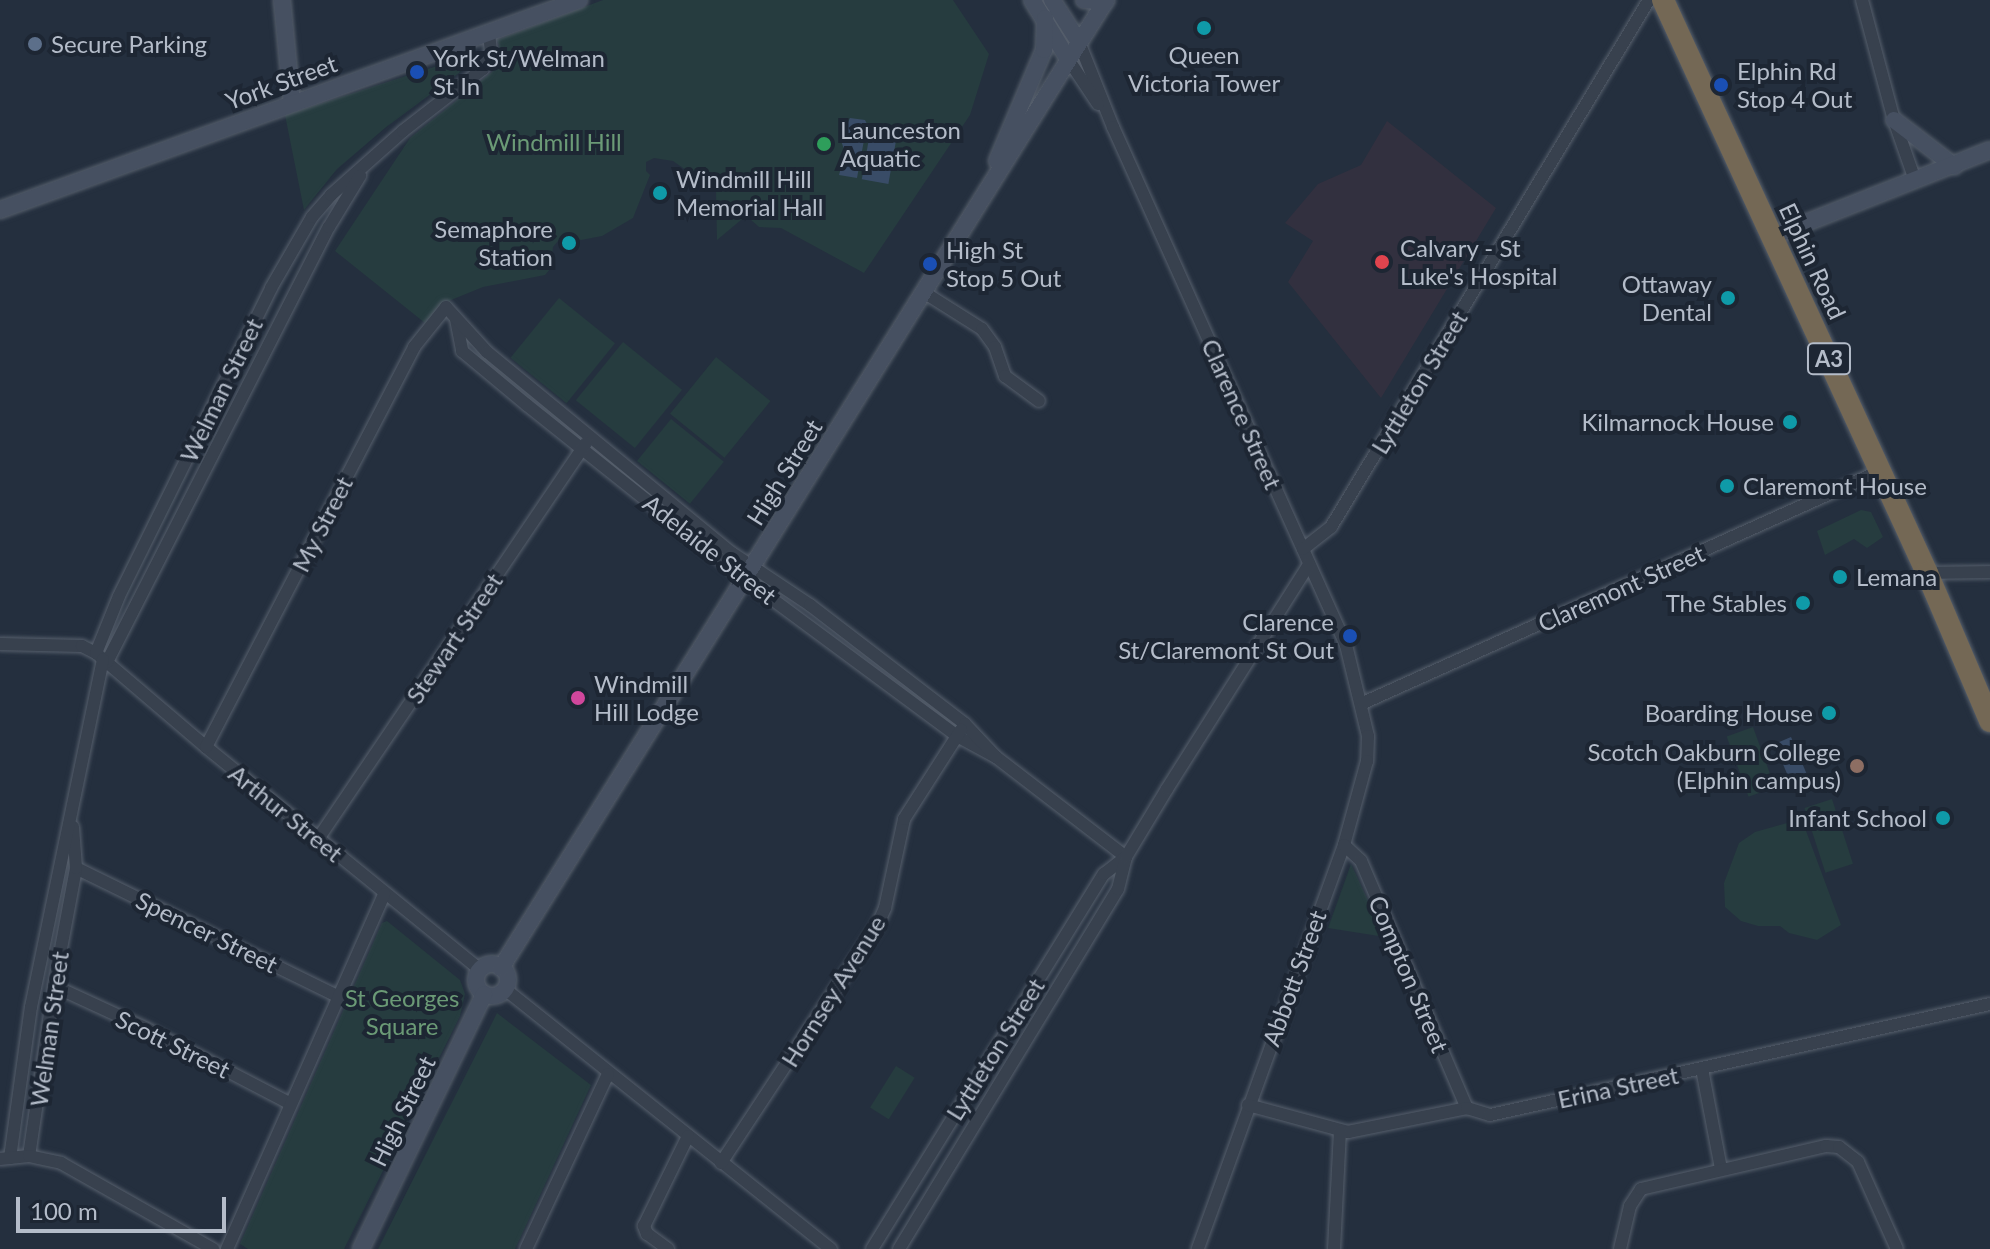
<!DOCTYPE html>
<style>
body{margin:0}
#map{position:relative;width:1990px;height:1249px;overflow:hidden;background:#242f3e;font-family:Lato,sans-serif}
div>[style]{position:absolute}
.medical>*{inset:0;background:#32303f}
.green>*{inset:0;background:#263c3f;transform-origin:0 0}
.water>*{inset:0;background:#394c67;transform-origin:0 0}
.roads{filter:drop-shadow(0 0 2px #565f6c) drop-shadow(0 0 2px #565f6c)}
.street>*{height:12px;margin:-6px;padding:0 6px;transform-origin:6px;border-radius:6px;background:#38414e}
.secondary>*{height:16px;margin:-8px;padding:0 8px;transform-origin:8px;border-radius:8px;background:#465061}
.secondary>.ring{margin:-8px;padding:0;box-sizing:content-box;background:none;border:16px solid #465061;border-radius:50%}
.highway>*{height:22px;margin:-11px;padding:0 11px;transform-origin:11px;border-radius:11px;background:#746855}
.dots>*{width:22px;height:22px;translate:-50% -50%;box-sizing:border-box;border:4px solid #1d2633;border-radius:50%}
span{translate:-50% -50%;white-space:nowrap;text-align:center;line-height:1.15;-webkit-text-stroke:8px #1d2633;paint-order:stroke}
.shield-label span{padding:2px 6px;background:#1d2633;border:2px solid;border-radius:6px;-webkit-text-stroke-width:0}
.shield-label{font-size:22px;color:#b4bcc9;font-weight:700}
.poi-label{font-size:24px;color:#b4bcc9}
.left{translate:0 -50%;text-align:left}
.right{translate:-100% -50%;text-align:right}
.street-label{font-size:24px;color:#b4bcc9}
.park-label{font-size:24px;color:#6b9a76}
.scale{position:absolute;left:16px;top:1197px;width:210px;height:36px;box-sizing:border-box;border:4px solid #b4bcc9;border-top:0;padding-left:10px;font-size:24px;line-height:28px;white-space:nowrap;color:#b4bcc9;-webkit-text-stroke:6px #1d2633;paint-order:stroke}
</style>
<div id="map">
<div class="medical">
<i style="clip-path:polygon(1387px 121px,1496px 208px,1381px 398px,1288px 282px,1313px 241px,1285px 223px,1318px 184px,1361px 165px)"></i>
</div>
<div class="green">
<i style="clip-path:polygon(603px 0,953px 0,989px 54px,970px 115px,864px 273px,781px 228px,759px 227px,750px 219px,741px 220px,717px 240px,716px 191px,673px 161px,654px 158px,646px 162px,646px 171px,650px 175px,633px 218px,602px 236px,581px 240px,563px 235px,553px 247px,551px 268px,545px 275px,483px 287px,451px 300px,425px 323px,335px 251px,410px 138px,493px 71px,503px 58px,497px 40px)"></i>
<i style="clip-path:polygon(471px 55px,475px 61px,385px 128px,337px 169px,304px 210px,285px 115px)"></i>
<i style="left:559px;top:298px;width:72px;height:77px;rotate:39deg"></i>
<i style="left:623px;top:342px;width:76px;height:75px;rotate:39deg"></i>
<i style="left:716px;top:357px;width:70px;height:73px;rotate:39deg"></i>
<i style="left:671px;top:419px;width:68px;height:54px;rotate:39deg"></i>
<i style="clip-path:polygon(1861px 510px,1871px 512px,1883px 537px,1867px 548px,1854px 539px,1825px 555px,1817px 531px)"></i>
<i style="left:1753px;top:727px;width:64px;height:28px;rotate:70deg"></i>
<i style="left:1832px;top:799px;width:68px;height:29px;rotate:72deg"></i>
<i style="clip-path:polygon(1799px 812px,1841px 925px,1817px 940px,1789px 933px,1780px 926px,1758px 926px,1741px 921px,1725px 907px,1724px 883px,1739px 843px,1755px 832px,1791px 822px,1793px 815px)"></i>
<i style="clip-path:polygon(1351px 864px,1385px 937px,1328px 928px)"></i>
<i style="clip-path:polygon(387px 921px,460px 980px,465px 994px,460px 1016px,344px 1249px,248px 1249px,240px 1244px,382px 923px)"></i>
<i style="clip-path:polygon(497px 1013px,591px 1085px,515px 1249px,378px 1249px)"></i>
<i style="left:896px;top:1066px;width:22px;height:49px;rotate:32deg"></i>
</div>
<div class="water">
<i style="clip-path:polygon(850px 118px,865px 120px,867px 124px,857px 178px,839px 175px,845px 152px,840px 138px)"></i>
<i style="left:871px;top:127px;width:27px;height:53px;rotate:10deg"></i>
<i style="left:1791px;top:737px;width:52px;height:18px;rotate:67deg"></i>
</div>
<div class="roads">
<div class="street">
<i style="left:1862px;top:0;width:124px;rotate:75.1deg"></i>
<i style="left:1894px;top:120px;width:64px;rotate:70.7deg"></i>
<i style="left:1079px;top:42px;width:92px;rotate:68.2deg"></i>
<i style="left:1113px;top:127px;width:568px;rotate:65.78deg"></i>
<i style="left:1346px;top:645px;width:94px;rotate:76.4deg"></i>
<i style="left:1368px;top:736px;width:25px;rotate:92deg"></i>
<i style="left:1367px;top:761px;width:87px;rotate:105.3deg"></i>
<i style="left:1344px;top:845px;width:430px;rotate:109.9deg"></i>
<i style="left:1068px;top:59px;width:54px;rotate:56.3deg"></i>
<i style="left:925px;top:293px;width:67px;rotate:32.3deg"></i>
<i style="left:982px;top:329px;width:22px;rotate:54deg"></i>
<i style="left:995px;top:347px;width:31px;rotate:71deg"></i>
<i style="left:1005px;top:376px;width:42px;rotate:36.3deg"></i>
<i style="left:456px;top:319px;width:33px;rotate:79deg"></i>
<i style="left:462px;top:351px;width:85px;rotate:39.7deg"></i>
<i style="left:527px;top:405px;width:279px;rotate:38.6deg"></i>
<i style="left:745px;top:579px;width:264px;rotate:36.5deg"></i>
<i style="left:957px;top:736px;width:44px;rotate:28.3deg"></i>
<i style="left:996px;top:757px;width:164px;rotate:37.6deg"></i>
<i style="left:1303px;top:549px;width:36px;rotate:-38deg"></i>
<i style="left:1331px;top:527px;width:616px;rotate:-58.89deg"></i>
<i style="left:1927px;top:573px;width:63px;rotate:-0.9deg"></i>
<i style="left:0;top:644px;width:82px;rotate:1.4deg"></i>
<i style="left:82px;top:646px;width:16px;rotate:27deg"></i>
<i style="left:96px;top:653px;width:145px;rotate:40.5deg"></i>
<i style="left:206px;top:747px;width:353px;rotate:39.1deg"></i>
<i style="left:96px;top:653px;width:61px;rotate:-68deg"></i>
<i style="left:119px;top:596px;width:343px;rotate:-63.7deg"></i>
<i style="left:271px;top:288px;width:82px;rotate:-60deg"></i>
<i style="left:312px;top:217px;width:29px;rotate:-49deg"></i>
<i style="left:331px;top:195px;width:96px;rotate:-41.6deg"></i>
<i style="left:403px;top:131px;width:101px;rotate:-37.8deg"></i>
<i style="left:483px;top:69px;width:19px;rotate:-65deg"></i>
<i style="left:491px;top:52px;width:19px;rotate:-96deg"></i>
<i style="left:107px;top:662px;width:488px;rotate:-63deg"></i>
<i style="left:329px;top:227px;width:60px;rotate:-58.7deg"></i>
<i style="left:1363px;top:703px;width:567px;rotate:-24.17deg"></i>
<i style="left:206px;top:747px;width:451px;rotate:-62.5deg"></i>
<i style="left:414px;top:347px;width:51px;rotate:-51.3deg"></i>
<i style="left:446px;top:307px;width:61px;rotate:47.7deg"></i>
<i style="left:487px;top:352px;width:317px;rotate:39.4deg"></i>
<i style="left:732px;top:553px;width:94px;rotate:33.7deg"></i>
<i style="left:810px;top:605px;width:195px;rotate:37.5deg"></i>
<i style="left:965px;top:724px;width:45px;rotate:46.8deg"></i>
<i style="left:318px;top:839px;width:478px;rotate:-55.9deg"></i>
<i style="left:1344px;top:845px;width:23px;rotate:43deg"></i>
<i style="left:1361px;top:861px;width:269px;rotate:66.8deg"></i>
<i style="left:76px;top:868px;width:291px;rotate:26.1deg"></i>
<i style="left:54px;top:986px;width:102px;rotate:24.8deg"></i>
<i style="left:147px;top:1029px;width:162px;rotate:27.5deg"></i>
<i style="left:505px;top:989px;width:417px;rotate:38.6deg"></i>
<i style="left:1702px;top:1069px;width:102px;rotate:79.2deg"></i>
<i style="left:1248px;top:1105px;width:104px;rotate:15.1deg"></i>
<i style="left:1348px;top:1132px;width:121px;rotate:-11.4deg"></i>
<i style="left:1467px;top:1108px;width:24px;rotate:17deg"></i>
<i style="left:1490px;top:1115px;width:512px;rotate:-12.52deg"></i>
<i style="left:29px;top:1156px;width:172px;rotate:-81.6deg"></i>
<i style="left:54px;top:986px;width:120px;rotate:-79.4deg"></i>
<i style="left:76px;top:868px;width:41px;rotate:-94.2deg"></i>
<i style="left:10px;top:1158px;width:152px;rotate:-82.1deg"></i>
<i style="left:31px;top:1007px;width:355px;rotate:-78.3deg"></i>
<i style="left:0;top:1159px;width:29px;rotate:-6deg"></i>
<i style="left:29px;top:1156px;width:33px;rotate:12deg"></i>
<i style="left:61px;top:1163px;width:175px;rotate:29.5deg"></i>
<i style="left:721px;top:1163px;width:284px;rotate:-56.6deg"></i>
<i style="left:877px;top:926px;width:20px;rotate:-66deg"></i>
<i style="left:885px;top:908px;width:91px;rotate:-77.9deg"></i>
<i style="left:904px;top:819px;width:106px;rotate:-57.4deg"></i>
<i style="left:227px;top:1249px;width:388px;rotate:-66.1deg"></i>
<i style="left:526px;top:1249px;width:193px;rotate:-64.9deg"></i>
<i style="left:668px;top:1249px;width:26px;rotate:-144deg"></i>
<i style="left:647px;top:1234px;width:9px;rotate:-111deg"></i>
<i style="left:644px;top:1226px;width:100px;rotate:-63.9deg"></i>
<i style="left:872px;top:1249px;width:441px;rotate:-58.3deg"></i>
<i style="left:1104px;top:874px;width:28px;rotate:-38deg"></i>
<i style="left:899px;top:1249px;width:421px;rotate:-58.7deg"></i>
<i style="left:1118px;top:889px;width:33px;rotate:-76deg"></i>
<i style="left:1126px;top:857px;width:79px;rotate:-58.9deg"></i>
<i style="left:1167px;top:789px;width:266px;rotate:-57.7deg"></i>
<i style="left:1334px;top:1249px;width:118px;rotate:-87.1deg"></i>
<i style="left:1620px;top:1249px;width:44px;rotate:-76.9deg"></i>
<i style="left:1630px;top:1206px;width:20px;rotate:-57deg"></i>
<i style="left:1641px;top:1189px;width:190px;rotate:-13.1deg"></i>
<i style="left:1826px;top:1146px;width:13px;rotate:4deg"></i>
<i style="left:1839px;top:1147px;width:24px;rotate:38deg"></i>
<i style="left:1858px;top:1162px;width:95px;rotate:65.9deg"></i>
</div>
<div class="secondary">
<i style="left:282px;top:0;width:103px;rotate:84.5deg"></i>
<i style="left:1032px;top:0;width:69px;rotate:58.6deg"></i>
<i style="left:1052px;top:0;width:50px;rotate:57.3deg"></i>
<i style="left:1084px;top:0;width:22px;rotate:3deg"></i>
<i style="left:1894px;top:120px;width:76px;rotate:37.5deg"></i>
<i style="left:997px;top:161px;width:121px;rotate:-67.1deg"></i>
<i style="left:1044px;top:50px;width:32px;rotate:-88deg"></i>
<i style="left:0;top:210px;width:616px;rotate:-19.94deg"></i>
<i style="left:1773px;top:236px;width:233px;rotate:-21.6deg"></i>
<i class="ring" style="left:476px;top:964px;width:16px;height:16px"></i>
<i style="left:501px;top:968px;width:1142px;rotate:-57.99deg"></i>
<i style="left:361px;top:1249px;width:283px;rotate:-64.2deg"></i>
</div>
<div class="highway">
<i style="left:1663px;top:0;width:631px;rotate:65.26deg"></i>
<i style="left:1927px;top:573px;width:161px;rotate:66.9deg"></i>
</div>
</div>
<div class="dots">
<i style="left:1204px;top:28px;background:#0f9aa8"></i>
<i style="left:35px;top:44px;background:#5c6f8a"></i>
<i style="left:417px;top:72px;background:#1a4fb4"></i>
<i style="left:1721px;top:85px;background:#1a4fb4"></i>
<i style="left:824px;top:144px;background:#2e9e5b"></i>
<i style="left:660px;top:193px;background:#0f9aa8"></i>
<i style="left:569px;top:243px;background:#0f9aa8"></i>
<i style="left:1382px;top:262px;background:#e0444e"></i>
<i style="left:930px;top:264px;background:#1a4fb4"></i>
<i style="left:1728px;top:298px;background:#0f9aa8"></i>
<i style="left:1790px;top:422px;background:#0f9aa8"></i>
<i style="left:1727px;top:486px;background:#0f9aa8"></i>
<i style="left:1840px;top:577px;background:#0f9aa8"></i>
<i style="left:1803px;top:603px;background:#0f9aa8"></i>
<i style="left:1350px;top:636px;background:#1a4fb4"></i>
<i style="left:578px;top:698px;background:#d1479c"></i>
<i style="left:1829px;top:713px;background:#0f9aa8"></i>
<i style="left:1857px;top:766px;background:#8d6e63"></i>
<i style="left:1943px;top:818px;background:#0f9aa8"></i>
</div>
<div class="shield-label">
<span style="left:1829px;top:359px">A3</span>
</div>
<div class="poi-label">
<span class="left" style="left:51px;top:44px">Secure Parking</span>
<span style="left:1204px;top:69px">Queen<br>Victoria Tower</span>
<span class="left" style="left:433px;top:72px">York St/Welman<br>St In</span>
<span class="left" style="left:1737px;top:85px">Elphin Rd<br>Stop 4 Out</span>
<span class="left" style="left:840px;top:144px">Launceston<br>Aquatic</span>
<span class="left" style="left:676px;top:193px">Windmill Hill<br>Memorial Hall</span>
<span class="right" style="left:553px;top:243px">Semaphore<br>Station</span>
<span class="left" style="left:1400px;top:262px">Calvary - St<br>Luke's Hospital</span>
<span class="left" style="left:946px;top:264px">High St<br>Stop 5 Out</span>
<span class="right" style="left:1712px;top:298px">Ottaway<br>Dental</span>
<span class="right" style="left:1774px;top:422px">Kilmarnock House</span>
<span class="left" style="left:1743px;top:486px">Claremont House</span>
<span class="left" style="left:1856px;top:577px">Lemana</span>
<span class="right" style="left:1787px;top:603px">The Stables</span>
<span class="right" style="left:1334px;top:636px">Clarence<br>St/Claremont St Out</span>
<span class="left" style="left:594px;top:698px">Windmill<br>Hill Lodge</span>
<span class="right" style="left:1813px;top:713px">Boarding House</span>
<span class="right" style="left:1841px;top:766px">Scotch Oakburn College<br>(Elphin campus)</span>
<span class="right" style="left:1927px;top:818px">Infant School</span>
</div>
<div class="street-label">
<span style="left:281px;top:82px;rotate:-20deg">York Street</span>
<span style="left:1813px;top:261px;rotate:65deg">Elphin Road</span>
<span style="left:1419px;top:382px;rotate:-59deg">Lyttleton Street</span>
<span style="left:221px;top:390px;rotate:-64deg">Welman Street</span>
<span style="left:1242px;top:414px;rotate:66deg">Clarence Street</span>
<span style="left:784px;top:472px;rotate:-58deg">High Street</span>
<span style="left:322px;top:524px;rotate:-63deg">My Street</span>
<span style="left:710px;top:549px;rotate:38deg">Adelaide Street</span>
<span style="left:1621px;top:588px;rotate:-24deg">Claremont Street</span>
<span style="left:454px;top:638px;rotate:-56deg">Stewart Street</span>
<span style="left:286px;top:813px;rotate:39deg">Arthur Street</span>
<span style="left:207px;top:932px;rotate:26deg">Spencer Street</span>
<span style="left:1409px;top:974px;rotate:67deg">Compton Street</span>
<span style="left:1294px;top:978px;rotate:-70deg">Abbott Street</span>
<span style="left:833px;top:991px;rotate:-58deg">Hornsey Avenue</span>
<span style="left:49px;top:1029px;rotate:-82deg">Welman Street</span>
<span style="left:173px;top:1044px;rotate:26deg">Scott Street</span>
<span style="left:995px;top:1049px;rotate:-58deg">Lyttleton Street</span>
<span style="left:1618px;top:1087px;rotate:-12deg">Erina Street</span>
<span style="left:402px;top:1111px;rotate:-64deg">High Street</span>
</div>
<div class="park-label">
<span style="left:554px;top:142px">Windmill Hill</span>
<span style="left:402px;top:1012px">St Georges<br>Square</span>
</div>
<div class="scale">100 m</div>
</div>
